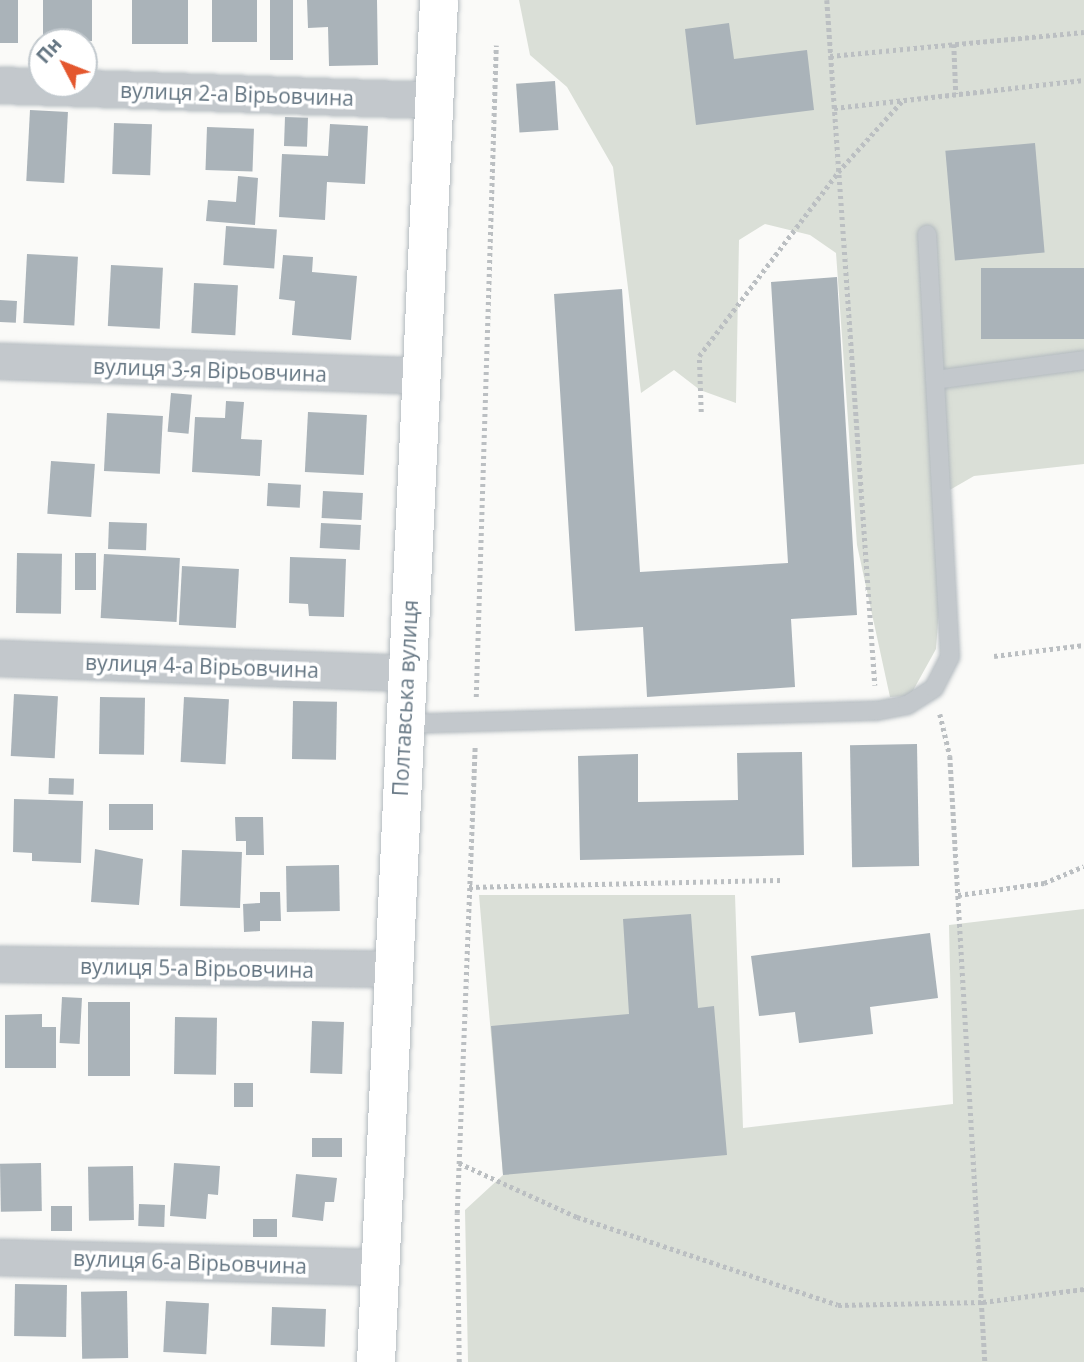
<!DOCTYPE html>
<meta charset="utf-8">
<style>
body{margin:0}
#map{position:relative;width:1084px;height:1362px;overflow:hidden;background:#fafaf8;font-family:"Open Sans",sans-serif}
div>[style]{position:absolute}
.green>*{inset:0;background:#dadfd7}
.building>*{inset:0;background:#aab3b9;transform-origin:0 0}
.path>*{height:4.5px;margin-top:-2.25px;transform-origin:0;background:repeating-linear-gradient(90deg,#bbbfc2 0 3.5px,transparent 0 7px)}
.roads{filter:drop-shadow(0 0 2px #b3babf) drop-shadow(0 0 2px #b3babf)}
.lane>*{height:18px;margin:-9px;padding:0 9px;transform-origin:9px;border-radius:9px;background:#c3c8cc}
.street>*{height:35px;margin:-17.5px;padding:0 17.5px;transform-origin:17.5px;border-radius:17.5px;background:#c3c8cc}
.secondary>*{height:38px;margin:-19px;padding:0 19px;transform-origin:19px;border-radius:19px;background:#fff}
span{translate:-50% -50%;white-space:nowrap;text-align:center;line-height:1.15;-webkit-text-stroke:7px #fff;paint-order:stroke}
.street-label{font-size:21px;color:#657683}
.north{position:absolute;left:28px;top:28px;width:70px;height:70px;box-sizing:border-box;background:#fff;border:2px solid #c1c8cd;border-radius:50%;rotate:312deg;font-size:19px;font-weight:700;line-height:28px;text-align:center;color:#657683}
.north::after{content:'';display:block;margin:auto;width:24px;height:32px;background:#e4572e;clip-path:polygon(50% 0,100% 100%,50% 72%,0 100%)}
</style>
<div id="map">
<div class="green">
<i style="clip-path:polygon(519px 0,1084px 0,1084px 464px,974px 476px,948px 491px,936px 649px,910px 696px,890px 697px,857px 545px,836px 253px,810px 235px,765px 224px,739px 240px,736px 403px,700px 390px,674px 370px,641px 393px,613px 167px,567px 87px,530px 55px)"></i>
<i style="clip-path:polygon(479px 895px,735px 895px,743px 1128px,953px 1104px,949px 925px,1084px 909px,1084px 1362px,468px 1362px,465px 1210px,503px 1175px)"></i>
</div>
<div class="building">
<i style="left:0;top:0;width:18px;height:43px"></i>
<i style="left:43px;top:0;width:49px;height:41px"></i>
<i style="left:132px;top:0;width:56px;height:44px"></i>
<i style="left:212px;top:0;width:45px;height:42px"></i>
<i style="left:270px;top:0;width:23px;height:60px"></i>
<i style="clip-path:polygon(307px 0,377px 0,378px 65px,329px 66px,328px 27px,308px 28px)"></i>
<i style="clip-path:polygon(729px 23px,734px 59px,807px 50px,814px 110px,696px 125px,685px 29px)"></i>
<i style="left:555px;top:81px;width:49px;height:39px;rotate:86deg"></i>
<i style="left:30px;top:110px;width:38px;height:71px;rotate:3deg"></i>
<i style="left:285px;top:117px;width:23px;height:29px;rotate:2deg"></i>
<i style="left:114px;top:123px;width:38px;height:51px;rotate:2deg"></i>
<i style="clip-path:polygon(330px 124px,368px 126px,365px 184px,327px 182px,325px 220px,279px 217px,282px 154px,328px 156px)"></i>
<i style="left:207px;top:127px;width:47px;height:43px;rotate:2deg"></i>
<i style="left:1035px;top:143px;width:110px;height:90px;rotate:85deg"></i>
<i style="clip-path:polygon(238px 176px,258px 178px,255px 225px,206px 221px,208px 200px,236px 202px)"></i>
<i style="left:226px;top:226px;width:51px;height:39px;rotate:4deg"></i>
<i style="left:27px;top:254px;width:51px;height:69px;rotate:3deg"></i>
<i style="clip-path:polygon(283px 255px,313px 257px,312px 272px,357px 276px,351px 340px,292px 335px,295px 301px,279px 299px)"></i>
<i style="left:111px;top:265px;width:52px;height:61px;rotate:3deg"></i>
<i style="left:1084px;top:268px;width:71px;height:103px;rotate:90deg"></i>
<i style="clip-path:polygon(837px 277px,857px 615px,791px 619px,795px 687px,647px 697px,643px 627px,575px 631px,554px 294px,622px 289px,640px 572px,788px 563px,771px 282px)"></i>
<i style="left:194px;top:283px;width:44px;height:50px;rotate:3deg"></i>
<i style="left:0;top:300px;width:17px;height:22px;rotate:3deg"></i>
<i style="left:171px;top:393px;width:21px;height:39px;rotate:5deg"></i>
<i style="clip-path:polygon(226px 401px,244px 402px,241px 439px,262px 440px,260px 476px,192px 472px,195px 417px,225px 418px)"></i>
<i style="left:308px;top:412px;width:59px;height:60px;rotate:3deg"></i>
<i style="left:107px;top:413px;width:56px;height:58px;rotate:3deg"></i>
<i style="left:51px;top:461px;width:44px;height:53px;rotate:4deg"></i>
<i style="left:268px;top:483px;width:33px;height:23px;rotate:3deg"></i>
<i style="left:323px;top:491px;width:40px;height:27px;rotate:3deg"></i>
<i style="left:109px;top:522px;width:38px;height:27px;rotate:2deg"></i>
<i style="left:321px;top:523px;width:40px;height:25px;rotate:3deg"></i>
<i style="left:17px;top:553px;width:45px;height:60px;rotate:1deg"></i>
<i style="left:75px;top:553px;width:21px;height:37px"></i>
<i style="left:104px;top:554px;width:76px;height:64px;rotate:3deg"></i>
<i style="clip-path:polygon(290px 557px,346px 559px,344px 617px,309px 616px,308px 604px,289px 603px)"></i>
<i style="left:182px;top:566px;width:57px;height:59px;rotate:3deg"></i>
<i style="left:14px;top:694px;width:44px;height:62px;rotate:3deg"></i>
<i style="left:100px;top:697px;width:45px;height:57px;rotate:1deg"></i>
<i style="left:184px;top:697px;width:45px;height:65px;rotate:3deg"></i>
<i style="left:293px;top:701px;width:44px;height:58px;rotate:1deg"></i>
<i style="left:917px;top:744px;width:122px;height:67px;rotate:89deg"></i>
<i style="clip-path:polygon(802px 752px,804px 855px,580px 860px,578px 756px,638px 754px,638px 802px,738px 800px,737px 753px)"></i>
<i style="left:49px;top:778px;width:25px;height:16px;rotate:2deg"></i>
<i style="clip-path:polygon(14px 799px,83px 801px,81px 863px,32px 861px,32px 853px,13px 852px)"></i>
<i style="left:153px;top:804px;width:26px;height:44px;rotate:90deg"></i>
<i style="clip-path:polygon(235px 817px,263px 817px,264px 855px,246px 855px,246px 841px,236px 841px)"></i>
<i style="clip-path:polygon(95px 849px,143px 859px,139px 905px,91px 902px)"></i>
<i style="left:182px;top:850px;width:60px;height:56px;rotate:2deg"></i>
<i style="left:339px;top:865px;width:46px;height:53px;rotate:89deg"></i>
<i style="clip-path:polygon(260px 892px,280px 892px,281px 921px,260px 921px,260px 931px,244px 932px,243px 904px,260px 903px)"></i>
<i style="clip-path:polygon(691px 914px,698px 1008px,714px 1006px,727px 1155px,503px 1175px,491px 1026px,629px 1014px,623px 919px)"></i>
<i style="clip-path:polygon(930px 933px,938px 998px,870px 1007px,873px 1034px,799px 1043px,795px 1012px,759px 1016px,751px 956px)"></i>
<i style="left:62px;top:997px;width:20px;height:46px;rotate:3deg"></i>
<i style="left:88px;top:1002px;width:42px;height:74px"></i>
<i style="clip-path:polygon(42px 1014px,42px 1027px,56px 1027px,56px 1068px,5px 1068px,5px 1015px)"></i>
<i style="left:175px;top:1017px;width:42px;height:57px;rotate:1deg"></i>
<i style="left:312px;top:1021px;width:32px;height:52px;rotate:2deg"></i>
<i style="left:234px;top:1083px;width:19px;height:24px"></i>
<i style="left:312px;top:1138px;width:30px;height:19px"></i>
<i style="left:41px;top:1163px;width:48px;height:41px;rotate:89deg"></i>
<i style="clip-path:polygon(174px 1163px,220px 1166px,218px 1195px,208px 1194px,206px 1219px,170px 1216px)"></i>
<i style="left:133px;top:1166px;width:54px;height:45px;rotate:89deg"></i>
<i style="clip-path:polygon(296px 1174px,337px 1178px,334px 1202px,325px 1202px,323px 1221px,292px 1217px)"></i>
<i style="left:139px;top:1204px;width:26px;height:22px;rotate:2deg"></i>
<i style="left:51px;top:1206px;width:21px;height:25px"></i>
<i style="left:253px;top:1219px;width:24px;height:18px"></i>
<i style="left:15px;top:1284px;width:52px;height:52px;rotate:1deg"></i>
<i style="left:127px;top:1291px;width:67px;height:46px;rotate:89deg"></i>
<i style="left:166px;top:1301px;width:43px;height:51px;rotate:3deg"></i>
<i style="left:272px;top:1307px;width:54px;height:38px;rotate:2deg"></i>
</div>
<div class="path">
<i style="left:827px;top:0;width:687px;rotate:85.99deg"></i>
<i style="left:954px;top:44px;width:50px;rotate:87.7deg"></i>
<i style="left:830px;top:56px;width:255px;rotate:-5.4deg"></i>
<i style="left:834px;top:108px;width:252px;rotate:-6.4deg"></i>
<i style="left:701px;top:412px;width:56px;rotate:-92deg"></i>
<i style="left:699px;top:356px;width:231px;rotate:-52.9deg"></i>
<i style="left:838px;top:172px;width:97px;rotate:-47.9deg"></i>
<i style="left:994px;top:656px;width:91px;rotate:-7deg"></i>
<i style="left:476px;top:697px;width:652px;rotate:-88.24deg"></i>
<i style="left:940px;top:714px;width:43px;rotate:76.6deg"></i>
<i style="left:950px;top:756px;width:607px;rotate:86.69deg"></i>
<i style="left:469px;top:887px;width:313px;rotate:-1.3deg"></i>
<i style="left:958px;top:895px;width:87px;rotate:-7.9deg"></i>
<i style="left:1044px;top:883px;width:43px;rotate:-23deg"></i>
<i style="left:459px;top:1163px;width:130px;rotate:24.6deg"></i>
<i style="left:577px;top:1217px;width:275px;rotate:18.6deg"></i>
<i style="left:838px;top:1305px;width:145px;rotate:-1.2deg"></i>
<i style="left:983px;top:1302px;width:102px;rotate:-7.3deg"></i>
<i style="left:459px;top:1362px;width:149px;rotate:-90.8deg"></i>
<i style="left:457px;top:1213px;width:466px;rotate:-87.8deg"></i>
</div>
<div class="roads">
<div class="lane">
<i style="left:935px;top:380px;width:150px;rotate:-7.6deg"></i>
<i style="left:403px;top:724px;width:473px;rotate:-1.6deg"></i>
<i style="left:876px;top:711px;width:32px;rotate:-11deg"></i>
<i style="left:907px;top:705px;width:32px;rotate:-32deg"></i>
<i style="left:934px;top:688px;width:35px;rotate:-63deg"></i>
<i style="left:950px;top:657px;width:423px;rotate:-93.1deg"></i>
</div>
<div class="street">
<i style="left:0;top:85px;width:431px;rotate:2deg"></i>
<i style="left:0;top:361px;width:421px;rotate:2deg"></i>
<i style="left:0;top:658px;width:405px;rotate:2.1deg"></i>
<i style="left:0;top:964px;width:393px;rotate:0.7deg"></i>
<i style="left:0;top:1257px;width:380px;rotate:1.5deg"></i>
</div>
<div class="secondary">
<i style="left:376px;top:1362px;width:1363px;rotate:-87.35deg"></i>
</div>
</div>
<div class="street-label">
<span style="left:237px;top:94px;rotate:2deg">вулиця 2-а Вірьовчина</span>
<span style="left:210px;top:370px;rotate:2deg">вулиця 3-я Вірьовчина</span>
<span style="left:202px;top:666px;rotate:2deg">вулиця 4-а Вірьовчинa</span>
<span style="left:405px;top:698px;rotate:-87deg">Полтавська вулиця</span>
<span style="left:197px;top:968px;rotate:1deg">вулиця 5-а Вірьовчина</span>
<span style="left:190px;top:1262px;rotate:2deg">вулиця 6-а Вірьовчина</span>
</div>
<div class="north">Пн</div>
</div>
